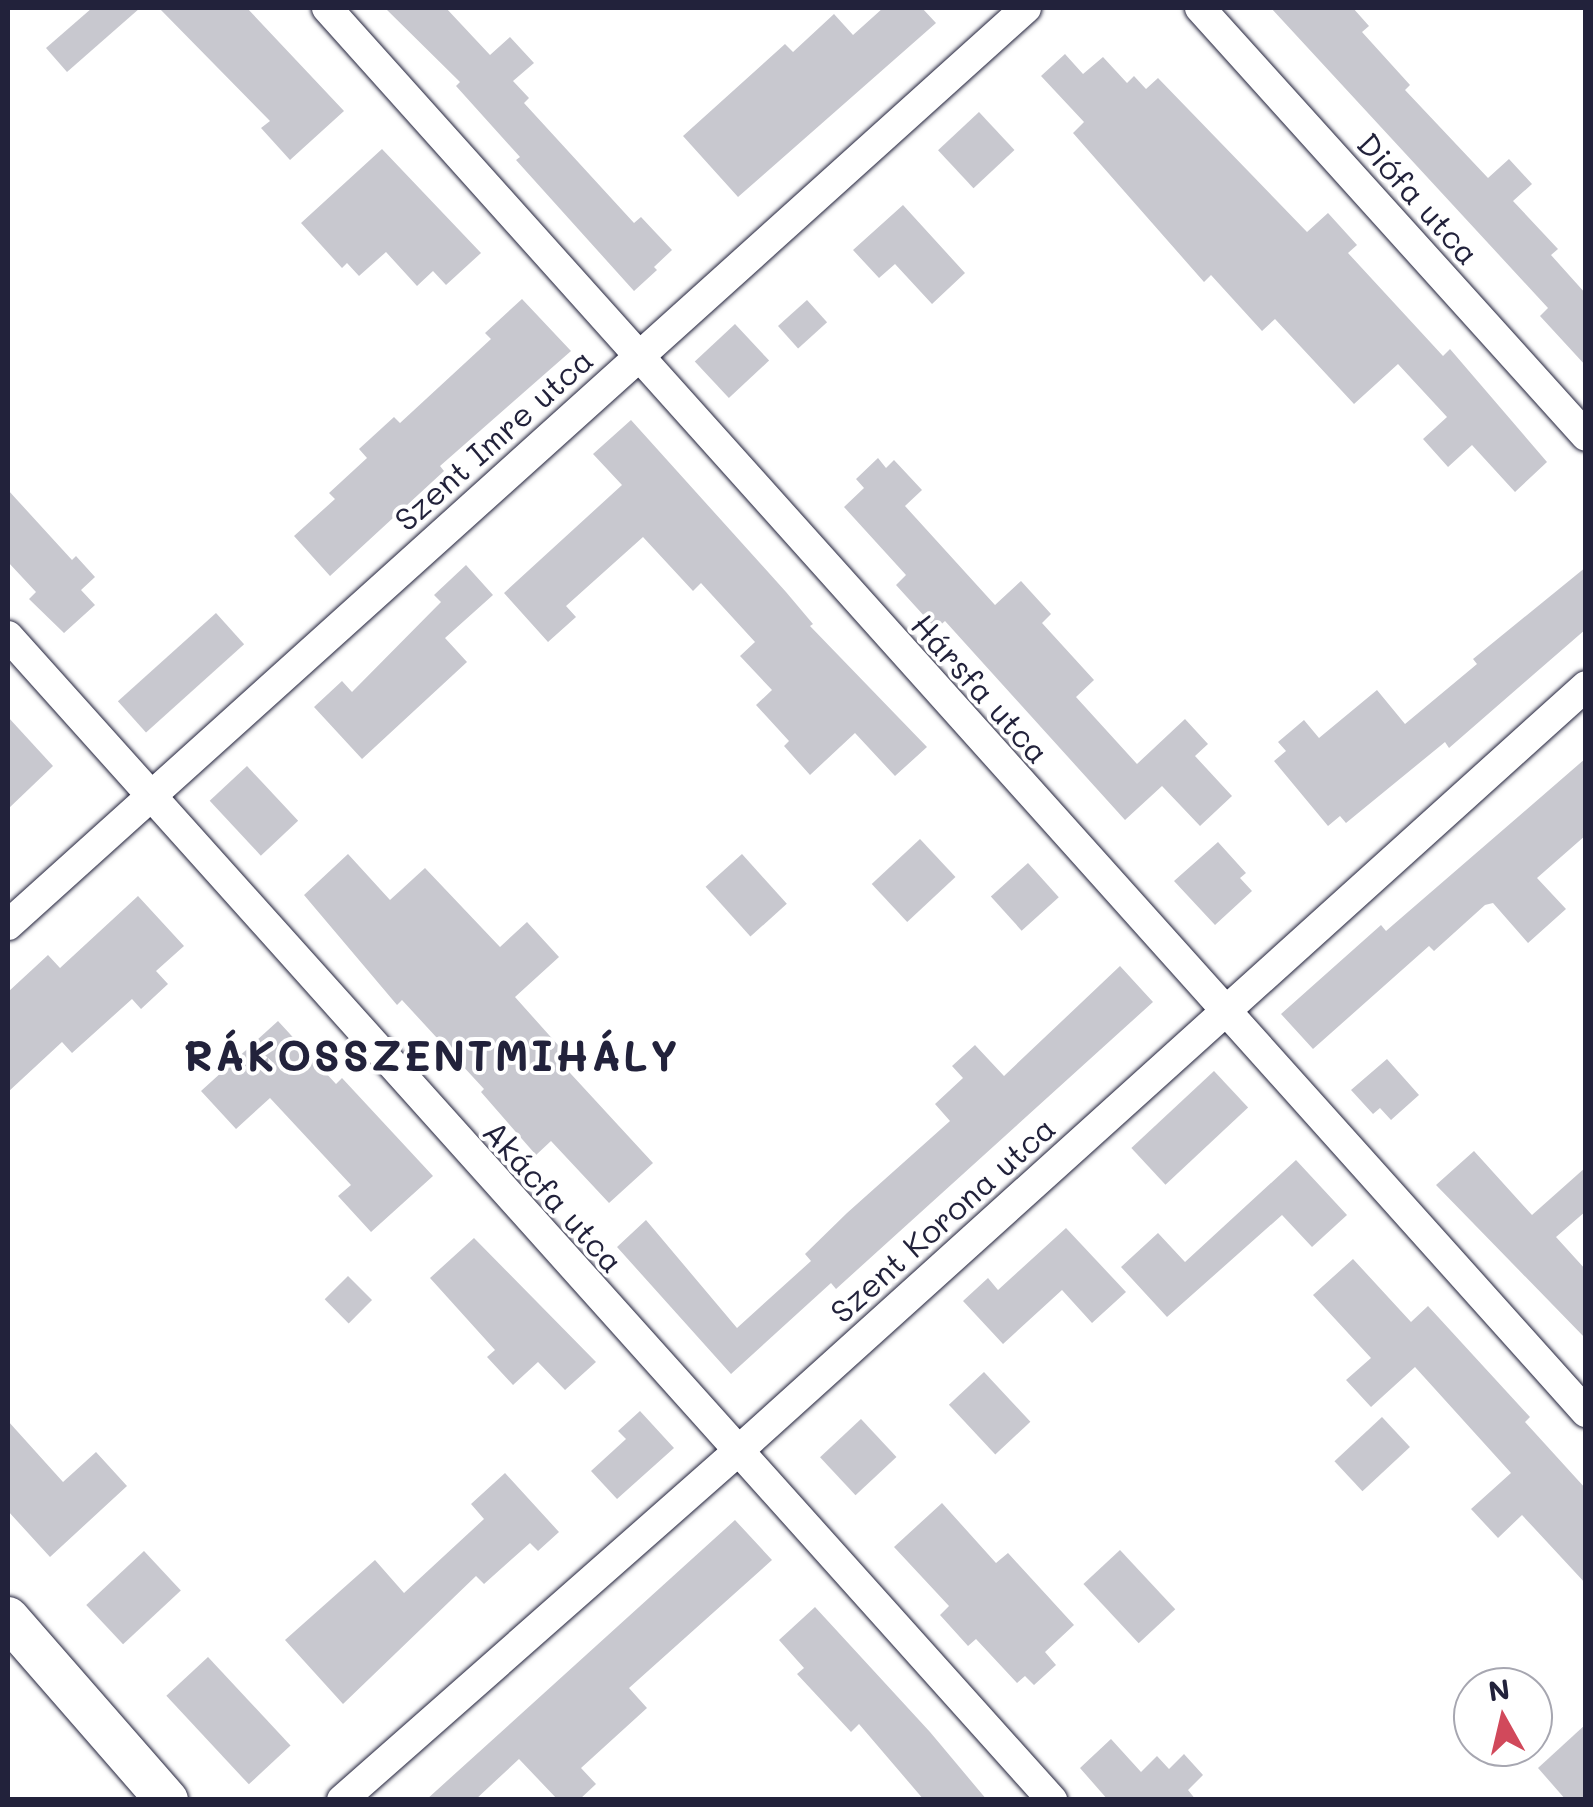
<!DOCTYPE html>
<meta charset="utf-8">
<style>
body{margin:0}
#map{position:relative;width:1593px;height:1807px;overflow:hidden;background:#fff;font-family:Mali,sans-serif}
div>[style]{position:absolute}
.building>*{inset:0;background:#c8c8cf;transform-origin:0 0}
.roads{filter:drop-shadow(0 0 2px #22223b) drop-shadow(0 0 2px #22223b)}
.street>*{height:30px;margin:-15px;padding:0 15px;transform-origin:15px;border-radius:15px;background:#fff}
.secondary>*{height:42px;margin:-21px;padding:0 21px;transform-origin:21px;border-radius:21px;background:#fff}
span{translate:-50% -50%;white-space:nowrap;text-align:center;line-height:1.15;-webkit-text-stroke:8px #fff;paint-order:stroke}
.street-label{font-size:32px;color:#22223b}
.district-label{font-size:42px;color:#22223b;font-weight:700;letter-spacing:2.5px}
.frame{position:absolute;inset:0;border:10px solid #22223b;pointer-events:none}
.north{position:absolute;left:1453px;top:1667px;width:100px;height:100px;box-sizing:border-box;background:#fff;border:2px solid #a7a7b1;border-radius:50%;rotate:352deg;font-size:28px;font-weight:700;line-height:40px;text-align:center;color:#22223b}
.north::after{content:'';display:block;margin:auto;width:35px;height:45px;background:#d1495b;clip-path:polygon(50% 0,100% 100%,50% 72%,0 100%)}
</style>
<div id="map">
<div class="building">
<i style="clip-path:polygon(92px 8px,140px 8px,67px 72px,46px 48px)"></i>
<i style="clip-path:polygon(159px 8px,247px 8px,344px 111px,290px 160px,261px 128px,270px 121px)"></i>
<i style="clip-path:polygon(385px 8px,446px 8px,490px 55px,510px 37px,534px 63px,513px 81px,529px 98px,524px 103px,634px 223px,641px 217px,672px 250px,654px 267px,657px 270px,634px 291px,516px 160px,520px 157px,456px 86px,460px 82px)"></i>
<i style="clip-path:polygon(883px 8px,922px 8px,936px 23px,738px 197px,683px 136px,785px 44px,793px 52px,834px 14px,853px 35px)"></i>
<i style="clip-path:polygon(1271px 8px,1353px 8px,1369px 26px,1362px 32px,1410px 85px,1405px 90px,1488px 178px,1509px 159px,1532px 184px,1513px 201px,1558px 249px,1551px 255px,1586px 294px,1586px 366px,1540px 316px,1548px 308px)"></i>
<i style="clip-path:polygon(1065px 54px,1083px 74px,1103px 57px,1127px 83px,1134px 76px,1146px 89px,1158px 78px,1307px 232px,1328px 213px,1357px 245px,1348px 253px,1443px 356px,1450px 349px,1547px 462px,1515px 492px,1472px 445px,1448px 467px,1423px 439px,1447px 417px,1398px 364px,1354px 404px,1275px 319px,1262px 331px,1211px 275px,1204px 282px,1073px 133px,1084px 122px,1041px 76px)"></i>
<i style="left:979px;top:112px;width:52px;height:56px;rotate:47deg"></i>
<i style="clip-path:polygon(382px 149px,481px 253px,446px 285px,433px 271px,417px 286px,386px 252px,359px 276px,347px 263px,342px 268px,301px 223px)"></i>
<i style="clip-path:polygon(903px 205px,965px 273px,932px 304px,895px 264px,879px 278px,853px 250px)"></i>
<i style="clip-path:polygon(522px 299px,571px 351px,440px 466px,444px 471px,330px 576px,294px 536px,335px 499px,329px 493px,367px 458px,359px 449px,394px 417px,400px 423px,491px 339px,485px 333px)"></i>
<i style="left:807px;top:300px;width:30px;height:39px;rotate:48deg"></i>
<i style="left:735px;top:324px;width:50px;height:55px;rotate:47deg"></i>
<i style="clip-path:polygon(631px 420px,786px 592px,813px 624px,810px 626px,927px 747px,895px 776px,855px 733px,810px 775px,784px 746px,789px 741px,756px 705px,772px 690px,740px 656px,755px 642px,701px 583px,693px 591px,643px 537px,566px 606px,576px 617px,548px 642px,504px 593px,622px 485px,593px 454px)"></i>
<i style="clip-path:polygon(878px 458px,886px 468px,894px 460px,922px 490px,905px 506px,995px 605px,1021px 581px,1051px 614px,1042px 623px,1094px 680px,1076px 697px,1137px 764px,1185px 719px,1208px 744px,1195px 756px,1232px 796px,1200px 826px,1162px 786px,1125px 820px,945px 621px,936px 629px,896px 585px,906px 575px,844px 507px,864px 488px,856px 479px)"></i>
<i style="clip-path:polygon(8px 490px,72px 560px,76px 556px,95px 577px,81px 590px,95px 605px,64px 633px,29px 599px,36px 592px,8px 562px)"></i>
<i style="clip-path:polygon(466px 565px,493px 595px,445px 638px,467px 662px,362px 759px,314px 707px,342px 681px,352px 692px,441px 602px,434px 595px)"></i>
<i style="clip-path:polygon(1586px 567px,1586px 629px,1449px 748px,1445px 742px,1346px 823px,1340px 816px,1328px 826px,1274px 761px,1286px 751px,1278px 742px,1304px 720px,1319px 738px,1377px 690px,1405px 724px,1477px 664px,1473px 659px)"></i>
<i style="left:216px;top:613px;width:42px;height:132px;rotate:48deg"></i>
<i style="clip-path:polygon(8px 717px,53px 766px,8px 809px)"></i>
<i style="clip-path:polygon(1586px 758px,1586px 835px,1537px 878px,1566px 909px,1528px 943px,1493px 903px,1485px 905px,1434px 951px,1429px 946px,1313px 1049px,1281px 1014px,1381px 925px,1386px 931px)"></i>
<i style="left:247px;top:766px;width:75px;height:51px;rotate:47deg"></i>
<i style="left:920px;top:839px;width:52px;height:66px;rotate:47deg"></i>
<i style="clip-path:polygon(1218px 842px,1246px 873px,1240px 878px,1252px 891px,1215px 925px,1174px 881px)"></i>
<i style="clip-path:polygon(348px 854px,390px 900px,425px 868px,500px 947px,527px 922px,559px 957px,515px 997px,566px 1054px,559px 1061px,653px 1163px,609px 1203px,551px 1141px,536px 1155px,481px 1092px,484px 1089px,402px 1000px,397px 1005px,304px 895px)"></i>
<i style="left:742px;top:854px;width:67px;height:49px;rotate:48deg"></i>
<i style="left:1028px;top:863px;width:46px;height:50px;rotate:48deg"></i>
<i style="clip-path:polygon(138px 896px,184px 946px,156px 971px,168px 984px,141px 1009px,132px 999px,72px 1053px,62px 1042px,8px 1092px,8px 992px,48px 955px,60px 968px)"></i>
<i style="clip-path:polygon(1120px 966px,1153px 1002px,836px 1289px,831px 1283px,731px 1374px,617px 1247px,646px 1220px,737px 1328px,811px 1261px,805px 1254px,847px 1213px,950px 1121px,935px 1104px,963px 1078px,952px 1066px,975px 1045px,1004px 1076px)"></i>
<i style="clip-path:polygon(278px 1021px,336px 1084px,342px 1078px,433px 1176px,371px 1232px,338px 1196px,351px 1185px,270px 1098px,236px 1129px,201px 1091px)"></i>
<i style="clip-path:polygon(1387px 1059px,1419px 1095px,1391px 1120px,1380px 1108px,1373px 1114px,1351px 1090px)"></i>
<i style="left:1214px;top:1071px;width:50px;height:113px;rotate:47deg"></i>
<i style="clip-path:polygon(1474px 1151px,1532px 1215px,1586px 1167px,1586px 1211px,1556px 1237px,1586px 1270px,1586px 1339px,1436px 1185px)"></i>
<i style="clip-path:polygon(1296px 1160px,1347px 1215px,1312px 1247px,1282px 1215px,1167px 1317px,1121px 1267px,1158px 1233px,1185px 1262px)"></i>
<i style="clip-path:polygon(1066px 1228px,1126px 1292px,1092px 1323px,1062px 1290px,1003px 1344px,963px 1301px,988px 1278px,998px 1290px)"></i>
<i style="clip-path:polygon(474px 1238px,596px 1362px,565px 1390px,538px 1362px,513px 1385px,487px 1357px,495px 1350px,430px 1278px)"></i>
<i style="clip-path:polygon(1353px 1259px,1411px 1322px,1428px 1306px,1530px 1417px,1525px 1422px,1586px 1489px,1586px 1584px,1522px 1515px,1498px 1538px,1471px 1509px,1511px 1473px,1415px 1367px,1371px 1407px,1346px 1380px,1371px 1358px,1313px 1295px)"></i>
<i style="left:348px;top:1276px;width:34px;height:33px;rotate:45deg"></i>
<i style="left:984px;top:1372px;width:68px;height:48px;rotate:47deg"></i>
<i style="clip-path:polygon(640px 1411px,674px 1448px,617px 1499px,591px 1471px,626px 1439px,618px 1431px)"></i>
<i style="left:1382px;top:1417px;width:41px;height:65px;rotate:47deg"></i>
<i style="left:861px;top:1419px;width:52px;height:56px;rotate:47deg"></i>
<i style="clip-path:polygon(8px 1421px,63px 1482px,96px 1452px,127px 1486px,50px 1557px,8px 1511px)"></i>
<i style="clip-path:polygon(505px 1473px,559px 1532px,538px 1551px,530px 1543px,484px 1584px,476px 1576px,343px 1704px,285px 1640px,375px 1560px,404px 1593px,484px 1519px,471px 1504px)"></i>
<i style="clip-path:polygon(942px 1503px,996px 1563px,1008px 1553px,1074px 1625px,1045px 1652px,1056px 1665px,1034px 1685px,1025px 1676px,1017px 1683px,976px 1639px,968px 1646px,940px 1615px,949px 1606px,894px 1547px)"></i>
<i style="clip-path:polygon(735px 1520px,772px 1560px,629px 1688px,647px 1708px,581px 1768px,596px 1784px,579px 1800px,558px 1800px,519px 1759px,475px 1800px,426px 1800px)"></i>
<i style="left:1120px;top:1550px;width:81px;height:50px;rotate:47deg"></i>
<i style="left:144px;top:1551px;width:54px;height:79px;rotate:47deg"></i>
<i style="clip-path:polygon(815px 1607px,930px 1732px,987px 1800px,924px 1800px,859px 1724px,851px 1732px,797px 1674px,804px 1668px,779px 1640px)"></i>
<i style="left:208px;top:1657px;width:121px;height:57px;rotate:47deg"></i>
<i style="clip-path:polygon(1586px 1724px,1586px 1800px,1566px 1800px,1538px 1768px)"></i>
<i style="clip-path:polygon(1111px 1739px,1141px 1772px,1157px 1756px,1169px 1769px,1184px 1754px,1203px 1775px,1188px 1790px,1196px 1800px,1108px 1800px,1080px 1768px)"></i>
</div>
<div class="roads">
<div class="street">
<i style="left:327px;top:8px;width:1886px;rotate:48.12deg"></i>
<i style="left:1200px;top:8px;width:576px;rotate:47.95deg"></i>
<i style="left:8px;top:636px;width:1564px;rotate:48.11deg"></i>
<i style="left:8px;top:925px;width:1370px;rotate:-42.01deg"></i>
<i style="left:342px;top:1800px;width:526px;rotate:-41.38deg"></i>
<i style="left:737px;top:1452px;width:1143px;rotate:-42.06deg"></i>
</div>
<div class="secondary">
<i style="left:8px;top:1618px;width:242px;rotate:48.9deg"></i>
</div>
</div>
<div class="street-label">
<span style="left:1419px;top:198px;rotate:48deg">Diófa utca</span>
<span style="left:493px;top:439px;rotate:-42deg">Szent Imre utca</span>
<span style="left:981px;top:688px;rotate:48deg">Hársfa utca</span>
<span style="left:554px;top:1196px;rotate:48deg">Akácfa utca</span>
<span style="left:942px;top:1219px;rotate:-42deg">Szent Korona utca</span>
</div>
<div class="district-label">
<span style="left:432px;top:1055px">RÁKOSSZENTMIHÁLY</span>
</div>
<div class="frame"></div>
<div class="north">N</div>
</div>
